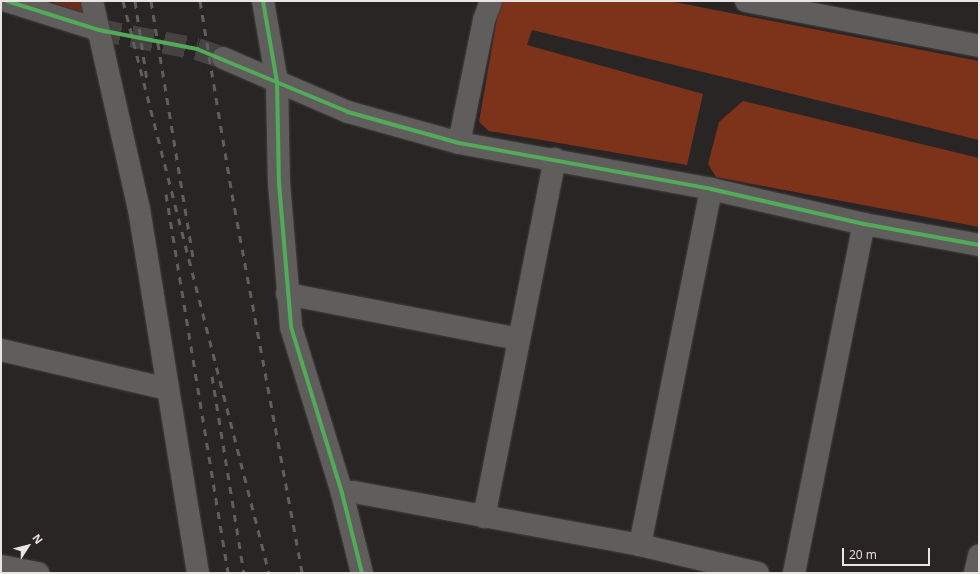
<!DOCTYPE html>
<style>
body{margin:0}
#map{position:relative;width:980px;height:574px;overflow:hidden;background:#282524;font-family:"Open Sans",sans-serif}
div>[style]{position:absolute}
.green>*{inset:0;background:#672d1a}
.forest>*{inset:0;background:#7d321a}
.minor-tunnel>*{height:22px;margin-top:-11px;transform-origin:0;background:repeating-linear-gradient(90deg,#454241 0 22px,transparent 0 33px)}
.roads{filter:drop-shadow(0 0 1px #444140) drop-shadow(0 0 1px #444140)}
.minor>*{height:22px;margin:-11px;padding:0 11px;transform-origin:11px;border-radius:11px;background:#605e5d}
.tertiary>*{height:22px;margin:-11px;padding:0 11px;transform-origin:11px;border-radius:11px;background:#605e5d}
.rail>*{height:3px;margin-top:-1.5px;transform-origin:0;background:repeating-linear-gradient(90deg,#615e5e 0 7px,transparent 0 14px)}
.cycleway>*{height:4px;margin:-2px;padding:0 2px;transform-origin:2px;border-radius:2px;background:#51ab58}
span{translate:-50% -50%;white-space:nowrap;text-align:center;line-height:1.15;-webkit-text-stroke:3px #2a2422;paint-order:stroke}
.frame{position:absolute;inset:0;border:2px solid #e9e5e4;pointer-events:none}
.north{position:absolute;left:8px;top:526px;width:40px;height:40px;-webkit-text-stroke:3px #2a2422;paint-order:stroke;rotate:54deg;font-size:11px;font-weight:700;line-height:16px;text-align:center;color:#e9e5e4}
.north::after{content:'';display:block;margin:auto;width:14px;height:18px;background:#e9e5e4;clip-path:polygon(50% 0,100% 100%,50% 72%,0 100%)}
.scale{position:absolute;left:842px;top:548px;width:88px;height:18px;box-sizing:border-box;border:2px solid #e9e5e4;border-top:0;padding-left:5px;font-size:12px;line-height:14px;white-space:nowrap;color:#e9e5e4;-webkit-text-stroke:3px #2a2422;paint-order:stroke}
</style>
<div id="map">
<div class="green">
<i style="clip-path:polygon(48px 1px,80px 1px,83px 13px)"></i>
</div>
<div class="forest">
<i style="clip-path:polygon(502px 1px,669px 1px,979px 61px,979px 140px,532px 30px,527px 45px,703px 94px,687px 165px,489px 131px,479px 122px,498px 12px)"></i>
<i style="clip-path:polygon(743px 101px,979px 158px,979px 227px,716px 177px,708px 164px,719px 122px)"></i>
</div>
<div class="minor-tunnel">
<i style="left:99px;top:30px;width:100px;rotate:11deg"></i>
<i style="left:197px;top:49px;width:28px;rotate:19deg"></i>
</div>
<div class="roads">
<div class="minor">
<i style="left:7px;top:1px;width:96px;rotate:17.5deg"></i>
<i style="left:92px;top:1px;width:213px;rotate:77.3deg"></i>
<i style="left:139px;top:209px;width:369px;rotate:80.8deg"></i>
<i style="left:263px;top:1px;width:82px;rotate:80.2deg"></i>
<i style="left:277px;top:82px;width:101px;rotate:88.9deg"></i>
<i style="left:279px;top:183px;width:144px;rotate:85.2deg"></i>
<i style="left:291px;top:327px;width:174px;rotate:72.9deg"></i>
<i style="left:342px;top:493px;width:82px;rotate:76deg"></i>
<i style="left:746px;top:1px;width:237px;rotate:10.9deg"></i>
<i style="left:223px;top:58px;width:136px;rotate:23.4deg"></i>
<i style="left:348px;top:112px;width:115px;rotate:15.6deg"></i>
<i style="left:459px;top:143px;width:256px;rotate:10.3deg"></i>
<i style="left:711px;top:189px;width:157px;rotate:12.9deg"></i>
<i style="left:864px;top:224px;width:117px;rotate:10.3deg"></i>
<i style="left:459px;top:143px;width:126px;rotate:-78.5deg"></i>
<i style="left:484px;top:20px;width:20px;rotate:-70deg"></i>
<i style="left:287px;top:294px;width:236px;rotate:11deg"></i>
<i style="left:1px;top:350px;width:171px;rotate:13.2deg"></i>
<i style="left:342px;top:493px;width:12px;rotate:-5deg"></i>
<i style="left:354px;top:492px;width:291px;rotate:10.5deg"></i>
<i style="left:640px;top:545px;width:121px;rotate:13.3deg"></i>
<i style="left:484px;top:517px;width:365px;rotate:-78.8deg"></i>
<i style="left:640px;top:545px;width:363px;rotate:-78.7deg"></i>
<i style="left:1px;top:566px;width:38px;rotate:11deg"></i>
<i style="left:794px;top:573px;width:356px;rotate:-78.7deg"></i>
</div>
<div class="tertiary">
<i style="left:975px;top:573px;width:18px;rotate:-77deg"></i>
</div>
</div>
<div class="rail">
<i style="left:123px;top:1px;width:590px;rotate:75.68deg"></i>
<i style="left:135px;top:1px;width:80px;rotate:81.4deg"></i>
<i style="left:151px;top:1px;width:260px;rotate:80.7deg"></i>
<i style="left:200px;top:1px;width:196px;rotate:80.6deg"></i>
<i style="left:232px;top:194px;width:385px;rotate:79.5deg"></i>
<i style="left:166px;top:194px;width:384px;rotate:80.7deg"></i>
<i style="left:212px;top:376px;width:200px;rotate:80.8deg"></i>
</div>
<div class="cycleway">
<i style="left:7px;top:1px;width:96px;rotate:17.5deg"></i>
<i style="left:99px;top:30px;width:100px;rotate:11deg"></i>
<i style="left:197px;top:49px;width:164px;rotate:22.6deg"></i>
<i style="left:348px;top:112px;width:115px;rotate:15.6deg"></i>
<i style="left:459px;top:143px;width:256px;rotate:10.3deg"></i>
<i style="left:711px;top:189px;width:157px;rotate:12.9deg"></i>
<i style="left:864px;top:224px;width:117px;rotate:10.3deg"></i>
<i style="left:263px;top:1px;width:82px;rotate:80.2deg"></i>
<i style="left:277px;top:82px;width:101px;rotate:88.9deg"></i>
<i style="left:279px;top:183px;width:144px;rotate:85.2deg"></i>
<i style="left:291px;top:327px;width:174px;rotate:72.9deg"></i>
<i style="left:342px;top:493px;width:82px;rotate:76deg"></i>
</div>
<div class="frame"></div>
<div class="north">N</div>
<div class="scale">20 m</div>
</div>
